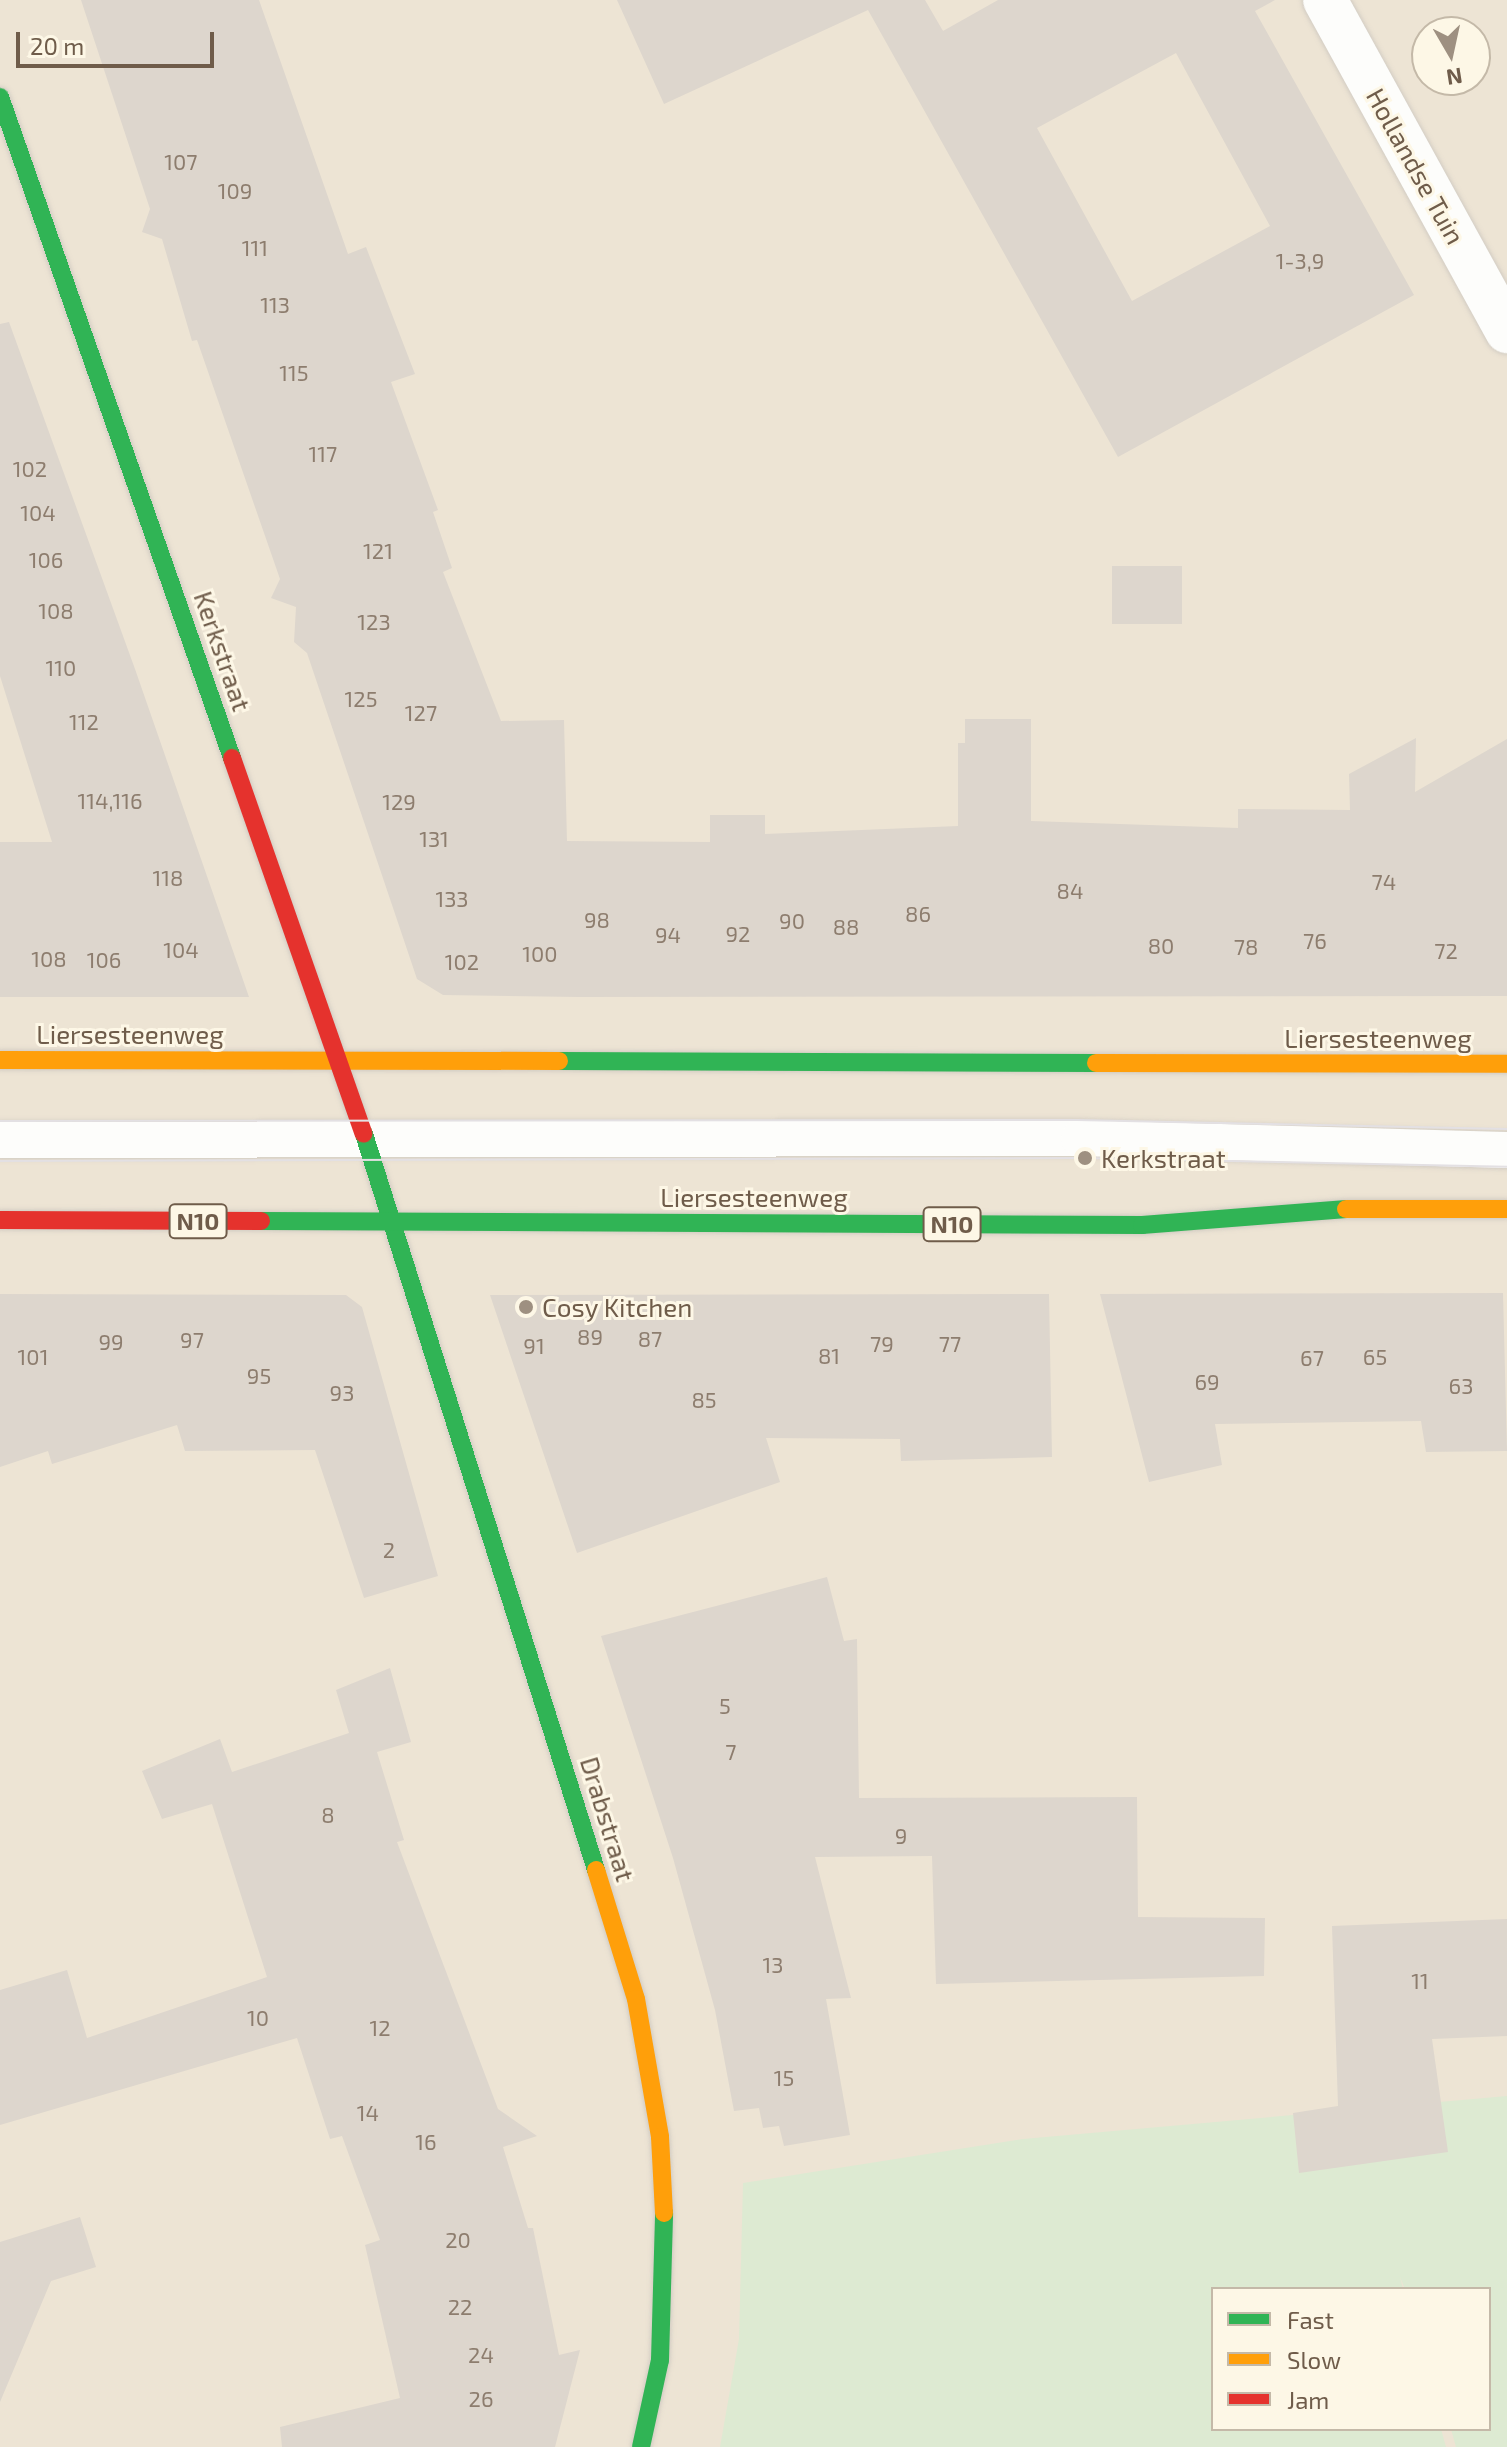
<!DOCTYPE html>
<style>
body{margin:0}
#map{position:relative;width:1507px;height:2447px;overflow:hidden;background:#f4f0e7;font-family:"Exo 2",sans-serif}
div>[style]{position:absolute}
.residential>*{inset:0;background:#ede4d4}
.green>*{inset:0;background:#ddead2}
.building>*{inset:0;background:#ddd6cd;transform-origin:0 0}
.roads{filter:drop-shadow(0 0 2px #d2ccc3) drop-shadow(0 0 2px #d2ccc3)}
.lane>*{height:36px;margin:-18px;padding:0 18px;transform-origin:18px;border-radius:18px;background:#fdfdfb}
.street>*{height:44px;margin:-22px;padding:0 22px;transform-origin:22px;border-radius:22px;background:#fdfdfb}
.fast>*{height:18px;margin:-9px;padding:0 9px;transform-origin:9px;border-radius:9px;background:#30b455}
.slow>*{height:18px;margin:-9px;padding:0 9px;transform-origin:9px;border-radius:9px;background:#ff9f0a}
.jam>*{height:18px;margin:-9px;padding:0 9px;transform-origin:9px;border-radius:9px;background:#e5322d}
.tram>*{height:2px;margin:-1px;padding:0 1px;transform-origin:1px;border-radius:1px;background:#e3e0e3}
.dots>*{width:22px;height:22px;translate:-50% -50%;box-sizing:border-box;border:4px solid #fdf7e6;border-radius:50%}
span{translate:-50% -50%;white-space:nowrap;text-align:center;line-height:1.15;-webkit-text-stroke:6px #fdf7e6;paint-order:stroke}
.number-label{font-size:22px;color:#8d7d6e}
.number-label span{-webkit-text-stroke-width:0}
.shield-label span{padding:2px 6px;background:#fdf7e6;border:2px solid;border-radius:6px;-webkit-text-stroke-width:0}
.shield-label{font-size:24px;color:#6f5c4a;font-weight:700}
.street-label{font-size:26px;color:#6f5c4a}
.poi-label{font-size:26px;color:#6f5c4a}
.left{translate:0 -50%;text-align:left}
.legend{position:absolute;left:1211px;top:2287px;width:280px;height:144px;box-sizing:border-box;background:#fdf7e6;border:2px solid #c4b9a8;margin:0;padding:10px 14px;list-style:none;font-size:24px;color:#6f5c4a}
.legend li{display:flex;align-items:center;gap:16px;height:40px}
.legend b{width:40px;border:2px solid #c4b9a8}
.north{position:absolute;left:1411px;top:16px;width:80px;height:80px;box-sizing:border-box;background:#fdf7e6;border:2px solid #c4b9a8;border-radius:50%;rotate:171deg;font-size:22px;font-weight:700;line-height:32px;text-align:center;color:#6f5c4a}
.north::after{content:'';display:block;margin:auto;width:28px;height:36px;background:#9e9081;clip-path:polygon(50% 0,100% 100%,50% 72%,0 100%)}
.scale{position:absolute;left:16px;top:32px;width:198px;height:36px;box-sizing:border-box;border:4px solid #6f5c4a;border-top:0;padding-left:10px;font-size:24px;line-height:28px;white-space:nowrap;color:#6f5c4a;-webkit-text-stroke:6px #fdf7e6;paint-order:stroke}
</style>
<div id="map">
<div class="residential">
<i style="clip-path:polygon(evenodd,0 0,1507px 0,1507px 2447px,0 2447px,0 0,1427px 32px,1475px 32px,1475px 80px,1427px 80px,1427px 32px,0 0,1213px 2289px,1489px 2289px,1489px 2429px,1213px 2429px,1213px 2289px)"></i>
</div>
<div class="green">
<i style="clip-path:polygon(1507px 2096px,1507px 2447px,1456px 2447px,1451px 2429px,1489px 2429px,1489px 2289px,1405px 2289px,1400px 2277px,1403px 2289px,1213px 2289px,1213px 2429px,1441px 2429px,1446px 2447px,720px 2447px,739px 2339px,743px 2183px,1023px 2139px)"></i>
</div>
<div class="building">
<i style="clip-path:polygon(81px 0,259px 0,348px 254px,366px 247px,415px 374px,391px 382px,438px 510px,433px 512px,452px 568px,443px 572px,501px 721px,564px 720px,567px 841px,710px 842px,710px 815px,765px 815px,765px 834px,958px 826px,958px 743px,965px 743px,965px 719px,1031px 719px,1031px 821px,1238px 828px,1238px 809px,1350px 810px,1349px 774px,1416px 738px,1415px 792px,1507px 739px,1507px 996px,578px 997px,443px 995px,417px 979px,307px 653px,294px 642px,296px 607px,271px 598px,280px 579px,197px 340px,192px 341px,162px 239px,142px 232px,150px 209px)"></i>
<i style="clip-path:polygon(evenodd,617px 0,925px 0,943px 31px,998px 0,1275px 0,1255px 11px,1414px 295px,1118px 457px,868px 10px,664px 104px,617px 0,1176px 53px,1270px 226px,1132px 301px,1037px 128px,1176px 53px)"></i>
<i style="clip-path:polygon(9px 322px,135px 669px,249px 997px,0 997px,0 842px,52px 842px,0 676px,0 324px)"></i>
<i style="left:1112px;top:566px;width:70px;height:58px"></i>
<i style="clip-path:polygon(1503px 1293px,1507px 1451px,1426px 1452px,1421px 1421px,1215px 1424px,1222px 1465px,1149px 1482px,1100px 1294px)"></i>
<i style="clip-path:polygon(0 1294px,346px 1295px,362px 1307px,438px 1576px,364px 1598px,315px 1450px,185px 1451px,177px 1425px,52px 1464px,48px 1451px,0 1467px)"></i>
<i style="clip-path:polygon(1049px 1294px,1052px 1457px,901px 1461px,900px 1439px,766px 1438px,780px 1482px,577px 1553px,490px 1295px)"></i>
<i style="clip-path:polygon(827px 1577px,844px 1641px,857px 1639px,859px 1798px,1137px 1797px,1138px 1917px,1265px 1918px,1264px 1976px,936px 1984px,932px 1856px,815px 1857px,851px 1998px,826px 1999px,850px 2135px,784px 2146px,779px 2126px,763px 2128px,759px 2108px,734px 2111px,715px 2010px,673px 1858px,601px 1636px)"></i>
<i style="clip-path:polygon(390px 1668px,411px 1742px,377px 1752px,404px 1840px,397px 1842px,498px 2109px,537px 2136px,503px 2147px,528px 2228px,533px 2228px,559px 2355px,580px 2350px,555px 2447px,282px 2447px,280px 2427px,400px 2398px,365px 2245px,380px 2240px,342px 2136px,330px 2139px,297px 2038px,0 2125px,0 1990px,67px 1970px,87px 2038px,267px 1977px,212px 1804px,162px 1819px,142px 1771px,220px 1739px,232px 1772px,349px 1733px,336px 1690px)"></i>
<i style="clip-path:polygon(1507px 1919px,1507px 2036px,1432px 2039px,1448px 2152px,1299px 2173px,1293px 2113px,1338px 2106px,1332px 1926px)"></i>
<i style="clip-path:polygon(80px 2217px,96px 2267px,51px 2281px,0 2402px,0 2242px)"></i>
</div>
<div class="roads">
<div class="lane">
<i style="left:0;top:1140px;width:1079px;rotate:-0.11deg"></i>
<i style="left:1079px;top:1138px;width:428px;rotate:1.6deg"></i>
</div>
<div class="street">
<i style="left:1325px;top:0;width:378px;rotate:61.2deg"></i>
</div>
<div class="fast">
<i style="left:0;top:97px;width:701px;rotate:70.66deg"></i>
<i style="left:559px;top:1061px;width:537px;rotate:0.21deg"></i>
<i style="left:364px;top:1134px;width:772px;rotate:72.5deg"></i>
<i style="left:261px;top:1221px;width:881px;rotate:0.26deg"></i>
<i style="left:1142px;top:1225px;width:205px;rotate:-4.5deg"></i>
<i style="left:641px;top:2447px;width:89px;rotate:-77.7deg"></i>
<i style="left:660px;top:2360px;width:147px;rotate:-88.4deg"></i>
</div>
<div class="slow">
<i style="left:0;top:1060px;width:559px;rotate:0.1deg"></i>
<i style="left:1096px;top:1063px;width:411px;rotate:0.1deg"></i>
<i style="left:1346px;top:1209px;width:161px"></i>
<i style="left:596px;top:1870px;width:135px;rotate:72.8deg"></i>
<i style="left:636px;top:1999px;width:140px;rotate:80.1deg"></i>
<i style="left:660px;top:2137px;width:76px;rotate:87deg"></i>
</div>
<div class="jam">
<i style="left:232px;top:758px;width:398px;rotate:70.7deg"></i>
<i style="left:0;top:1220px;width:261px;rotate:0.2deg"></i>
</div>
</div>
<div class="tram">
<i style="left:0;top:1121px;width:1077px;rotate:-0.05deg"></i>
<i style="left:1077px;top:1120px;width:430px;rotate:1.2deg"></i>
<i style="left:0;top:1161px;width:1085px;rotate:-0.16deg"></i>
<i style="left:1085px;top:1158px;width:422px;rotate:1.2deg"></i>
</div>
<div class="dots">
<i style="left:1085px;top:1158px;background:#9e9081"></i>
<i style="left:526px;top:1307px;background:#9e9081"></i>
</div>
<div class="number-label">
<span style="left:181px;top:162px">107</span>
<span style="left:235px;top:191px">109</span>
<span style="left:255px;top:248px">111</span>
<span style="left:1300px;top:261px">1-3,9</span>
<span style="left:275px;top:305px">113</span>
<span style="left:294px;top:373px">115</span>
<span style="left:323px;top:454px">117</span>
<span style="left:30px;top:469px">102</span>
<span style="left:38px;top:513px">104</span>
<span style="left:378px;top:551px">121</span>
<span style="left:46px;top:560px">106</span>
<span style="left:56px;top:611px">108</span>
<span style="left:374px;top:622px">123</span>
<span style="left:61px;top:668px">110</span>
<span style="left:361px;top:699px">125</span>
<span style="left:421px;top:713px">127</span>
<span style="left:84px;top:722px">112</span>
<span style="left:110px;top:801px">114,116</span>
<span style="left:399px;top:802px">129</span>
<span style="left:434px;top:839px">131</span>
<span style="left:168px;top:878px">118</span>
<span style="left:1384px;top:882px">74</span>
<span style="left:1070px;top:891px">84</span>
<span style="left:452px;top:899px">133</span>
<span style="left:918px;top:914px">86</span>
<span style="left:597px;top:920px">98</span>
<span style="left:792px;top:921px">90</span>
<span style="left:846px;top:927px">88</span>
<span style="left:738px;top:934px">92</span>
<span style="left:668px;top:935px">94</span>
<span style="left:1315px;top:941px">76</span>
<span style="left:1161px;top:946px">80</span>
<span style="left:1246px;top:947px">78</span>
<span style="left:181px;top:950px">104</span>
<span style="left:1446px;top:951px">72</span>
<span style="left:540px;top:954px">100</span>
<span style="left:49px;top:959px">108</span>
<span style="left:104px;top:960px">106</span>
<span style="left:462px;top:962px">102</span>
<span style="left:590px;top:1337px">89</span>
<span style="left:650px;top:1339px">87</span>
<span style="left:192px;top:1340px">97</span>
<span style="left:111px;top:1342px">99</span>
<span style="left:882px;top:1344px">79</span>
<span style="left:950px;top:1344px">77</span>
<span style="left:534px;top:1346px">91</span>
<span style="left:829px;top:1356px">81</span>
<span style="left:33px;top:1357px">101</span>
<span style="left:1375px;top:1357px">65</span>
<span style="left:1312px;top:1358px">67</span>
<span style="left:259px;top:1376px">95</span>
<span style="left:1207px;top:1382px">69</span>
<span style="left:1461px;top:1386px">63</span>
<span style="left:342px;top:1393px">93</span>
<span style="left:704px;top:1400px">85</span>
<span style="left:389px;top:1550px">2</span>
<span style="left:725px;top:1706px">5</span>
<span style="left:731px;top:1752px">7</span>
<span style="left:328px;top:1815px">8</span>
<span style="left:901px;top:1836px">9</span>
<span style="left:773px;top:1965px">13</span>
<span style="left:1420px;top:1981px">11</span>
<span style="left:258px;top:2018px">10</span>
<span style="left:380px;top:2028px">12</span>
<span style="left:784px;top:2078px">15</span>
<span style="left:368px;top:2113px">14</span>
<span style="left:426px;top:2142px">16</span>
<span style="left:458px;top:2240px">20</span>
<span style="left:460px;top:2307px">22</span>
<span style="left:481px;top:2355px">24</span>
<span style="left:481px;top:2399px">26</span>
</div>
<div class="shield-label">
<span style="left:198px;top:1221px">N10</span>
<span style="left:952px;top:1224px">N10</span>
</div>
<div class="street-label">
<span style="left:1416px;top:166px;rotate:61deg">Hollandse Tuin</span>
<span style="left:223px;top:651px;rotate:71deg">Kerkstraat</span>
<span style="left:130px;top:1034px">Liersesteenweg</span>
<span style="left:1378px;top:1038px">Liersesteenweg</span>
<span style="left:754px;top:1197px">Liersesteenweg</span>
<span style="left:608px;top:1819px;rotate:73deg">Drabstraat</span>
</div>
<div class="poi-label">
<span class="left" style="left:1101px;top:1158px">Kerkstraat</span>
<span class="left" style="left:542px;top:1307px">Cosy Kitchen</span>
</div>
<ul class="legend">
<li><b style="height:10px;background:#30b455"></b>Fast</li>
<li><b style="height:10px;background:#ff9f0a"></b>Slow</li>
<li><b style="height:10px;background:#e5322d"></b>Jam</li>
</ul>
<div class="north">N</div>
<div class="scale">20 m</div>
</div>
